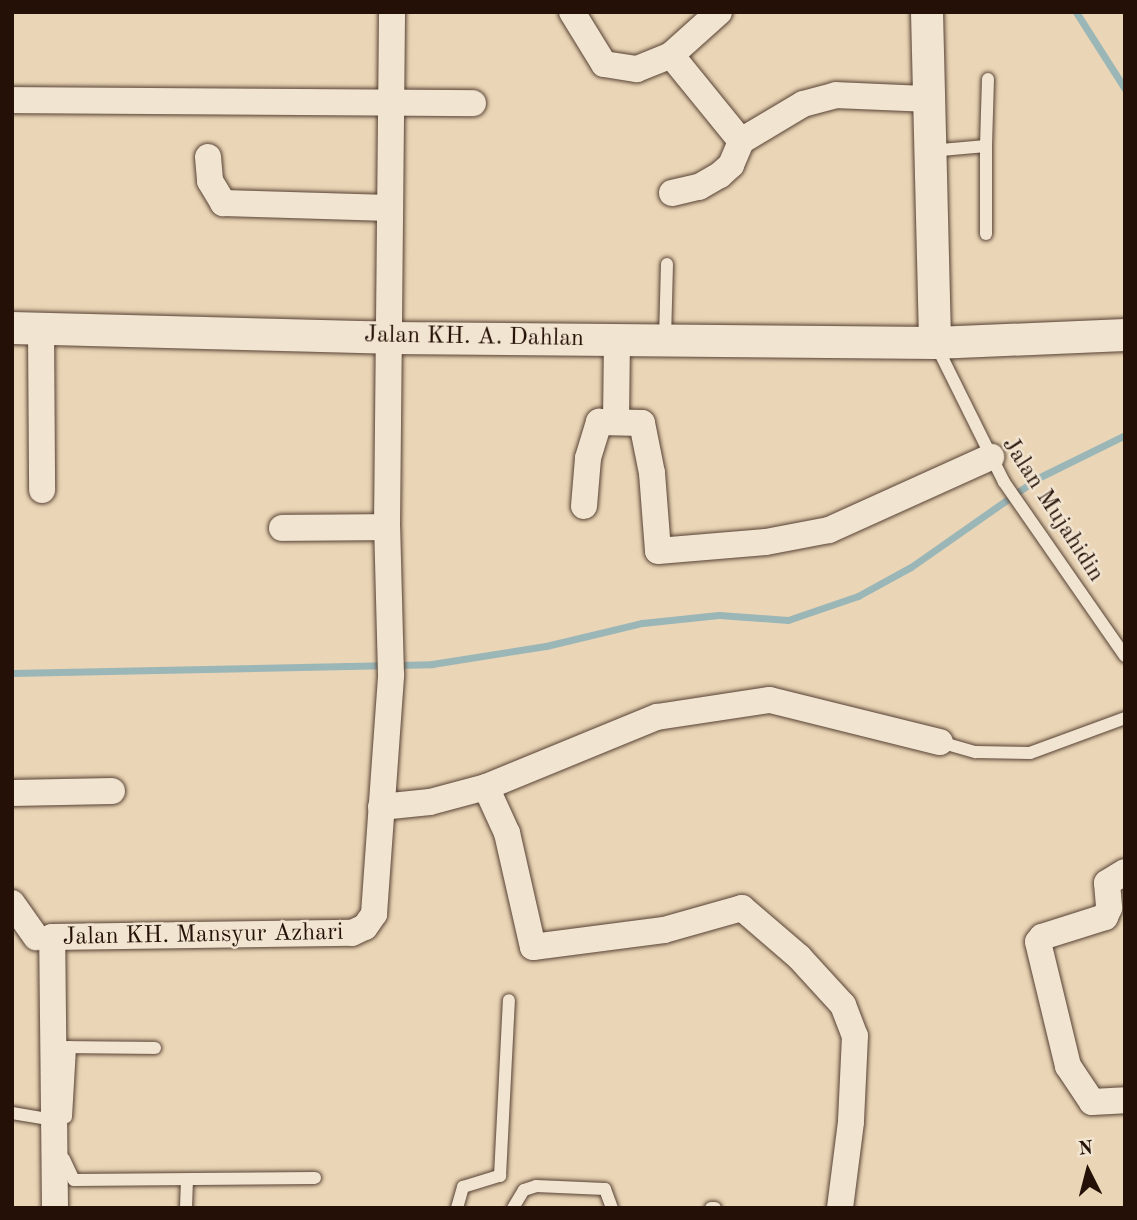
<!DOCTYPE html>
<style>
body{margin:0}
#map{position:relative;width:1137px;height:1220px;overflow:hidden;background:#ead5b6;font-family:"Old Standard TT",serif}
div>[style]{position:absolute}
.stream>*{height:7px;margin:-3.5px;padding:0 3.5px;transform-origin:3.5px;border-radius:3.5px;background:#9bb6b7}
.roads{filter:drop-shadow(0 0 2px #564133) drop-shadow(0 0 2px #564133)}
.service>*{height:12px;margin:-6px;padding:0 6px;transform-origin:6px;border-radius:6px;background:#f1e4d0}
.minor>*{height:26px;margin:-13px;padding:0 13px;transform-origin:13px;border-radius:13px;background:#f1e4d0}
.tertiary>*{height:32px;margin:-16px;padding:0 16px;transform-origin:16px;border-radius:16px;background:#f1e4d0}
span{translate:-50% -50%;white-space:nowrap;text-align:center;line-height:1.15;-webkit-text-stroke:5px #f1e4d0;paint-order:stroke}
.street-label{font-size:24px;color:#251007}
.frame{position:absolute;inset:0;border:14px solid #251007;pointer-events:none}
.north{position:absolute;left:1053px;top:1136px;width:70px;height:70px;-webkit-text-stroke:5px #f1e4d0;paint-order:stroke;rotate:354deg;font-size:19px;font-weight:700;line-height:28px;text-align:center;color:#251007}
.north::after{content:'';display:block;margin:auto;width:24px;height:32px;background:#251007;clip-path:polygon(50% 0,100% 100%,50% 72%,0 100%)}
</style>
<div id="map">
<div class="stream">
<i style="left:1076px;top:12px;width:91px;rotate:57.5deg"></i>
<i style="left:12px;top:673px;width:420px;rotate:-1.2deg"></i>
<i style="left:432px;top:664px;width:115px;rotate:-9deg"></i>
<i style="left:546px;top:646px;width:99px;rotate:-13.5deg"></i>
<i style="left:642px;top:623px;width:77px;rotate:-5.9deg"></i>
<i style="left:719px;top:615px;width:69px;rotate:4.1deg"></i>
<i style="left:788px;top:620px;width:74px;rotate:-18.9deg"></i>
<i style="left:858px;top:596px;width:60px;rotate:-28.7deg"></i>
<i style="left:911px;top:567px;width:155px;rotate:-35deg"></i>
<i style="left:1038px;top:478px;width:97px;rotate:-26.3deg"></i>
</div>
<div class="roads">
<div class="service">
<i style="left:986px;top:146px;width:67px;rotate:-88.3deg"></i>
<i style="left:930px;top:151px;width:56px;rotate:-5.1deg"></i>
<i style="left:986px;top:146px;width:88px;rotate:90deg"></i>
<i style="left:665px;top:340px;width:76px;rotate:-88.5deg"></i>
<i style="left:935px;top:343px;width:155px;rotate:63.6deg"></i>
<i style="left:1004px;top:482px;width:212px;rotate:55.2deg"></i>
<i style="left:940px;top:742px;width:37px;rotate:16deg"></i>
<i style="left:976px;top:752px;width:54px;rotate:1.1deg"></i>
<i style="left:1030px;top:753px;width:101px;rotate:-20.2deg"></i>
<i style="left:64px;top:1047px;width:91px;rotate:0.6deg"></i>
<i style="left:12px;top:1113px;width:43px;rotate:9.5deg"></i>
<i style="left:66px;top:1117px;width:70px;rotate:-86.7deg"></i>
<i style="left:64px;top:1159px;width:23px;rotate:65deg"></i>
<i style="left:74px;top:1180px;width:241px;rotate:-0.5deg"></i>
<i style="left:186px;top:1208px;width:26px;rotate:-88deg"></i>
<i style="left:457px;top:1208px;width:22px;rotate:-74deg"></i>
<i style="left:463px;top:1187px;width:39px;rotate:-17deg"></i>
<i style="left:500px;top:1176px;width:176px;rotate:-87.1deg"></i>
<i style="left:513px;top:1208px;width:21px;rotate:-59deg"></i>
<i style="left:524px;top:1190px;width:13px;rotate:-18deg"></i>
<i style="left:536px;top:1186px;width:69px;rotate:2.5deg"></i>
<i style="left:605px;top:1189px;width:20px;rotate:70deg"></i>
<i style="left:711px;top:1208px;width:4px"></i>
</div>
<div class="minor">
<i style="left:572px;top:12px;width:61px;rotate:58.4deg"></i>
<i style="left:604px;top:64px;width:33px;rotate:9deg"></i>
<i style="left:637px;top:69px;width:37px;rotate:-22deg"></i>
<i style="left:719px;top:12px;width:64px;rotate:138.1deg"></i>
<i style="left:671px;top:55px;width:111px;rotate:50.9deg"></i>
<i style="left:12px;top:100px;width:461px;rotate:0.4deg"></i>
<i style="left:208px;top:157px;width:24px;rotate:85deg"></i>
<i style="left:210px;top:181px;width:26px;rotate:59deg"></i>
<i style="left:223px;top:203px;width:167px;rotate:1.7deg"></i>
<i style="left:672px;top:193px;width:28px;rotate:-13deg"></i>
<i style="left:699px;top:187px;width:24px;rotate:-30deg"></i>
<i style="left:720px;top:175px;width:15px;rotate:-42deg"></i>
<i style="left:731px;top:165px;width:26px;rotate:-67deg"></i>
<i style="left:741px;top:141px;width:72px;rotate:-30.8deg"></i>
<i style="left:803px;top:104px;width:34px;rotate:-15deg"></i>
<i style="left:836px;top:95px;width:93px;rotate:2.5deg"></i>
<i style="left:41px;top:329px;width:161px;rotate:89.6deg"></i>
<i style="left:616px;top:421px;width:81px;rotate:-89.3deg"></i>
<i style="left:584px;top:506px;width:48px;rotate:-85.2deg"></i>
<i style="left:588px;top:458px;width:38px;rotate:-73deg"></i>
<i style="left:599px;top:422px;width:43px;rotate:1.3deg"></i>
<i style="left:642px;top:423px;width:51px;rotate:78.7deg"></i>
<i style="left:652px;top:473px;width:78px;rotate:85.6deg"></i>
<i style="left:658px;top:551px;width:108px;rotate:-4.8deg"></i>
<i style="left:766px;top:542px;width:64px;rotate:-10.8deg"></i>
<i style="left:829px;top:530px;width:178px;rotate:-24.3deg"></i>
<i style="left:282px;top:528px;width:105px;rotate:-0.5deg"></i>
<i style="left:486px;top:787px;width:51px;rotate:65.5deg"></i>
<i style="left:507px;top:833px;width:117px;rotate:77.2deg"></i>
<i style="left:533px;top:947px;width:132px;rotate:-7.4deg"></i>
<i style="left:664px;top:930px;width:81px;rotate:-15.8deg"></i>
<i style="left:742px;top:908px;width:75px;rotate:40.7deg"></i>
<i style="left:799px;top:957px;width:65px;rotate:47.5deg"></i>
<i style="left:843px;top:1005px;width:33px;rotate:69deg"></i>
<i style="left:855px;top:1036px;width:86px;rotate:92.7deg"></i>
<i style="left:851px;top:1122px;width:87px;rotate:97.3deg"></i>
<i style="left:12px;top:793px;width:100px;rotate:-1.1deg"></i>
<i style="left:381px;top:807px;width:49px;rotate:-5.8deg"></i>
<i style="left:430px;top:802px;width:58px;rotate:-15deg"></i>
<i style="left:486px;top:787px;width:185px;rotate:-22.3deg"></i>
<i style="left:657px;top:717px;width:114px;rotate:-8.6deg"></i>
<i style="left:770px;top:700px;width:175px;rotate:13.9deg"></i>
<i style="left:1125px;top:872px;width:21px;rotate:149deg"></i>
<i style="left:1107px;top:883px;width:25px;rotate:85deg"></i>
<i style="left:1109px;top:908px;width:10px;rotate:114deg"></i>
<i style="left:1105px;top:917px;width:66px;rotate:162.4deg"></i>
<i style="left:1042px;top:937px;width:6px;rotate:129deg"></i>
<i style="left:1038px;top:942px;width:128px;rotate:76.4deg"></i>
<i style="left:1068px;top:1066px;width:43px;rotate:56.3deg"></i>
<i style="left:1092px;top:1102px;width:33px;rotate:-3deg"></i>
<i style="left:12px;top:903px;width:42px;rotate:54.8deg"></i>
<i style="left:55px;top:1208px;width:271px;rotate:-90.6deg"></i>
<i style="left:52px;top:937px;width:300px;rotate:-0.8deg"></i>
<i style="left:352px;top:933px;width:14px;rotate:-25deg"></i>
<i style="left:365px;top:927px;width:16px;rotate:-55deg"></i>
<i style="left:374px;top:914px;width:240px;rotate:-85.9deg"></i>
<i style="left:391px;top:675px;width:148px;rotate:-91.5deg"></i>
<i style="left:387px;top:527px;width:515px;rotate:-89.44deg"></i>
</div>
<div class="tertiary">
<i style="left:927px;top:12px;width:331px;rotate:88.6deg"></i>
<i style="left:12px;top:328px;width:377px;rotate:1.5deg"></i>
<i style="left:389px;top:338px;width:546px;rotate:0.52deg"></i>
<i style="left:935px;top:343px;width:190px;rotate:-2.4deg"></i>
</div>
</div>
<div class="street-label">
<span style="left:474px;top:338px;rotate:1deg">Jalan KH. A. Dahlan</span>
<span style="left:1052px;top:510px;rotate:57deg">Jalan Mujahidin</span>
<span style="left:203px;top:936px;rotate:-1deg">Jalan KH. Mansyur Azhari</span>
</div>
<div class="frame"></div>
<div class="north">N</div>
</div>
